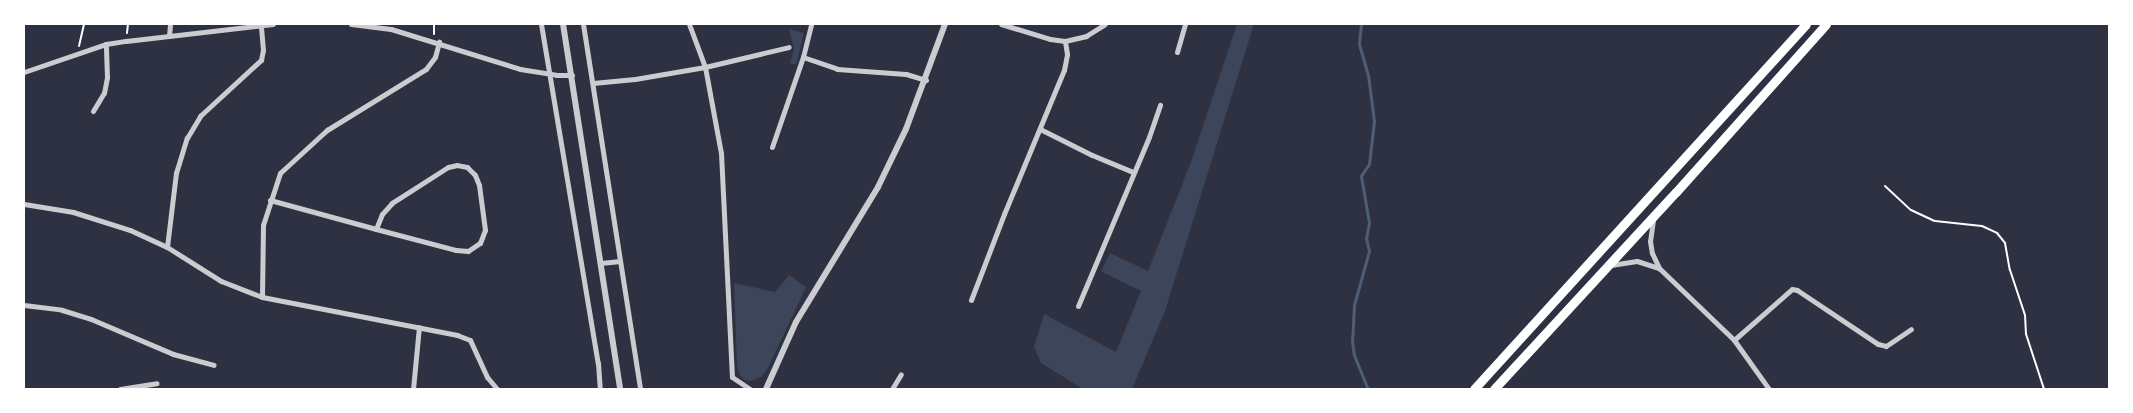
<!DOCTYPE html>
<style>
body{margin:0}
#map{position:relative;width:2133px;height:413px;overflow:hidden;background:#2d3142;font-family:"Alegreya Sans",sans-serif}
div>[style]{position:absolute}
.green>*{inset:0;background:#3c4559}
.stream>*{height:3px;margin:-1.5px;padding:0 1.5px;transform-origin:1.5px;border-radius:1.5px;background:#4f5d75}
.path>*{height:2px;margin:-1px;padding:0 1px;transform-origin:1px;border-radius:1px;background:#fff}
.minor>*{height:5px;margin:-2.5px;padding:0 2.5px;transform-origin:2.5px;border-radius:2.5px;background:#caccd0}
.tertiary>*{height:6px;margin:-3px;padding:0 3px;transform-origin:3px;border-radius:3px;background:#caccd0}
.trunk>*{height:9px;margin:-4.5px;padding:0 4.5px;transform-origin:4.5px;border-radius:4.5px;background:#fff}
span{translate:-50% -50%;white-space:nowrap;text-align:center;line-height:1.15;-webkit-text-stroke:5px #fff;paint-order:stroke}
.frame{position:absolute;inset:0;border:25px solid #fff;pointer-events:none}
</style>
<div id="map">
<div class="green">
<i style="clip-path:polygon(1237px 24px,1254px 24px,1165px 311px,1132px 389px,1083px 389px,1041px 363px,1034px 347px,1044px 314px,1116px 352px,1141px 291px,1101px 271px,1110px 253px,1148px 271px,1191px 162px)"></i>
<i style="clip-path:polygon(789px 29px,804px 33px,796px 65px,790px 63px,794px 49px)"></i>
<i style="clip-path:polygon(789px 275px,806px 287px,768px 368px,761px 377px,752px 381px,745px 380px,740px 375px,737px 366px,734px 283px,775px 292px)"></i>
</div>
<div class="stream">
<i style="left:1361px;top:24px;width:20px;rotate:96deg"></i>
<i style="left:1359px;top:44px;width:32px;rotate:74deg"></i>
<i style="left:1368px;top:75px;width:46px;rotate:82.6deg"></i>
<i style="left:1374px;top:121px;width:43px;rotate:96.6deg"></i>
<i style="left:1369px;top:164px;width:14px;rotate:124deg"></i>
<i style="left:1361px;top:176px;width:48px;rotate:80.3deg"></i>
<i style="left:1369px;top:223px;width:15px;rotate:101deg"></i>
<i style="left:1366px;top:238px;width:13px;rotate:77deg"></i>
<i style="left:1369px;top:251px;width:56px;rotate:105.5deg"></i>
<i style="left:1354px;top:305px;width:36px;rotate:93deg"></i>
<i style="left:1352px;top:341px;width:14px;rotate:82deg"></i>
<i style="left:1354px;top:355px;width:37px;rotate:68deg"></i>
</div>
<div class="path">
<i style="left:434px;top:24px;width:10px;rotate:90deg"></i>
<i style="left:127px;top:33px;width:9px;rotate:-84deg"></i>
<i style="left:79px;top:46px;width:23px;rotate:-77deg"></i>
<i style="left:1885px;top:186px;width:35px;rotate:43deg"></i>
<i style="left:1911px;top:210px;width:26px;rotate:25deg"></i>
<i style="left:1935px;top:221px;width:47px;rotate:6.1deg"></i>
<i style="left:1982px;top:226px;width:17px;rotate:25deg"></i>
<i style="left:1997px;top:233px;width:13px;rotate:51deg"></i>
<i style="left:2005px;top:243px;width:27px;rotate:80deg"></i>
<i style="left:2010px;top:270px;width:47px;rotate:71.6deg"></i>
<i style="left:2025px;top:315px;width:19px;rotate:87deg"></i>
<i style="left:2026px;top:334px;width:58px;rotate:71.9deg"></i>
</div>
<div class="minor">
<i style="left:351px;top:24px;width:40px;rotate:7.1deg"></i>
<i style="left:391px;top:29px;width:135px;rotate:17.2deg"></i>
<i style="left:520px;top:69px;width:36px;rotate:9deg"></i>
<i style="left:556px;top:75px;width:16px"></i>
<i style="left:541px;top:24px;width:344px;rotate:80.5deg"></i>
<i style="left:598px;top:363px;width:26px;rotate:86deg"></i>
<i style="left:583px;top:24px;width:369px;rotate:81.1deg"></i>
<i style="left:689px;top:24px;width:46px;rotate:69.6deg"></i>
<i style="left:705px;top:67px;width:87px;rotate:79.5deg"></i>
<i style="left:721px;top:153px;width:224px;rotate:87.2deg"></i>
<i style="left:732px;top:377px;width:22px;rotate:34deg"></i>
<i style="left:1001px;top:24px;width:51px;rotate:17deg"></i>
<i style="left:1050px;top:39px;width:15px;rotate:8deg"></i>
<i style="left:1065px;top:41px;width:22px;rotate:-13deg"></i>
<i style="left:1086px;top:36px;width:22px;rotate:-32deg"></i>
<i style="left:169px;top:36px;width:12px;rotate:-85deg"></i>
<i style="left:1177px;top:52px;width:29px;rotate:-74deg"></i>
<i style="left:803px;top:57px;width:36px;rotate:19deg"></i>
<i style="left:837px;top:69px;width:69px;rotate:4.1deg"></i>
<i style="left:906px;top:74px;width:21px;rotate:17deg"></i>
<i style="left:24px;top:72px;width:87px;rotate:-18.9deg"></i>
<i style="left:106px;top:44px;width:20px;rotate:-9deg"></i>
<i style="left:126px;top:41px;width:148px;rotate:-6.6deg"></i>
<i style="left:593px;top:83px;width:42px;rotate:-5.4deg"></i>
<i style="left:635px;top:79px;width:71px;rotate:-9.7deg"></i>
<i style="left:705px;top:67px;width:86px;rotate:-13.4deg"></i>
<i style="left:93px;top:111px;width:21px;rotate:-59deg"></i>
<i style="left:104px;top:93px;width:16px;rotate:-79deg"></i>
<i style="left:107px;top:77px;width:33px;rotate:-92deg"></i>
<i style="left:1040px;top:129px;width:58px;rotate:26.6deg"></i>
<i style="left:1092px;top:155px;width:44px;rotate:22.5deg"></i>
<i style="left:772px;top:147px;width:95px;rotate:-71deg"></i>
<i style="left:803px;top:57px;width:34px;rotate:-76deg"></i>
<i style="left:270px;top:200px;width:110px;rotate:15.3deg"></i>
<i style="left:376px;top:229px;width:83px;rotate:14.7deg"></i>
<i style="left:456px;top:250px;width:12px;rotate:5deg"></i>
<i style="left:468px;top:251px;width:14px;rotate:-34deg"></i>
<i style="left:480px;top:243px;width:14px;rotate:-69deg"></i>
<i style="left:485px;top:230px;width:45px;rotate:-97.6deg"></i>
<i style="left:479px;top:185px;width:11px;rotate:-112deg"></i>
<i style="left:475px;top:175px;width:11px;rotate:-135deg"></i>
<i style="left:467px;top:167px;width:10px;rotate:-169deg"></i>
<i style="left:457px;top:165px;width:9px;rotate:167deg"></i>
<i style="left:448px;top:167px;width:67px;rotate:147.3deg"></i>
<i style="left:392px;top:203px;width:15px;rotate:132deg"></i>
<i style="left:382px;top:214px;width:16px;rotate:112deg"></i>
<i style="left:24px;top:204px;width:50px;rotate:9.3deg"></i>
<i style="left:73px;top:212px;width:60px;rotate:17.5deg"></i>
<i style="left:130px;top:230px;width:41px;rotate:24.7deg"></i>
<i style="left:167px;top:247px;width:64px;rotate:32.2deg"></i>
<i style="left:221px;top:281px;width:44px;rotate:21.3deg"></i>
<i style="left:262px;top:297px;width:199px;rotate:11deg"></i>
<i style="left:457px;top:335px;width:14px;rotate:21deg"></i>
<i style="left:470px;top:340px;width:41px;rotate:65.3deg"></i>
<i style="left:487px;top:377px;width:16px;rotate:50deg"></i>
<i style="left:1653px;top:220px;width:21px;rotate:98deg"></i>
<i style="left:1650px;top:241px;width:12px;rotate:81deg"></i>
<i style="left:1652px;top:253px;width:17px;rotate:65deg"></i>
<i style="left:1659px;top:268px;width:104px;rotate:43.8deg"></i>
<i style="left:1734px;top:340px;width:60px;rotate:54.5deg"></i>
<i style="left:167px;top:247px;width:75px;rotate:-83.1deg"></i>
<i style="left:176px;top:173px;width:37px;rotate:-73deg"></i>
<i style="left:187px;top:138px;width:26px;rotate:-59deg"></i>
<i style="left:200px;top:116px;width:83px;rotate:-42.6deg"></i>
<i style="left:261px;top:60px;width:10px;rotate:-79deg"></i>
<i style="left:263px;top:50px;width:25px;rotate:-95deg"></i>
<i style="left:601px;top:263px;width:19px;rotate:-6deg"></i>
<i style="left:1611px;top:265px;width:26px;rotate:-9deg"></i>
<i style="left:1637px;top:261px;width:23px;rotate:18deg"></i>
<i style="left:262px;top:297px;width:72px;rotate:-89.2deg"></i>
<i style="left:263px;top:225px;width:55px;rotate:-71.9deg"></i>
<i style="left:280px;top:173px;width:64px;rotate:-42.5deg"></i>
<i style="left:327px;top:130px;width:116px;rotate:-31.6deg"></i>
<i style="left:426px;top:69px;width:15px;rotate:-53deg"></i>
<i style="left:435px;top:57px;width:16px;rotate:-75deg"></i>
<i style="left:971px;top:300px;width:92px;rotate:-69deg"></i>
<i style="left:1004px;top:214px;width:156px;rotate:-67.4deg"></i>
<i style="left:1064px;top:70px;width:16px;rotate:-79deg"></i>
<i style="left:1067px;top:54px;width:13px;rotate:-99deg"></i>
<i style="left:24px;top:305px;width:38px;rotate:7deg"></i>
<i style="left:62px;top:310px;width:30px;rotate:17deg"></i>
<i style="left:91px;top:319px;width:89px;rotate:23.1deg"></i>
<i style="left:173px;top:354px;width:42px;rotate:15deg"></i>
<i style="left:1078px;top:306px;width:183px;rotate:-67.2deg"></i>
<i style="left:1149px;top:137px;width:34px;rotate:-71deg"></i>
<i style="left:1734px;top:340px;width:77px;rotate:-41.3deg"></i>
<i style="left:1792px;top:289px;width:5px;rotate:11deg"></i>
<i style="left:1797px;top:290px;width:97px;rotate:33.7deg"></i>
<i style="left:1878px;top:344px;width:8px;rotate:14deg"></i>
<i style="left:1886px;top:346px;width:30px;rotate:-34deg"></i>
<i style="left:120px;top:389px;width:37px;rotate:-9deg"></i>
<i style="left:413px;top:389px;width:62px;rotate:-84.5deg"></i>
<i style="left:892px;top:389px;width:17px;rotate:-59deg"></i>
</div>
<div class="tertiary">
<i style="left:563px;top:24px;width:369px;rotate:81.1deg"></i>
<i style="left:766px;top:389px;width:73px;rotate:-65.9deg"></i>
<i style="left:796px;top:322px;width:158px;rotate:-58.7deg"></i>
<i style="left:878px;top:187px;width:64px;rotate:-64.2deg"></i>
<i style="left:906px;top:129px;width:112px;rotate:-69.6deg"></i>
</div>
<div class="trunk">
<i style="left:1474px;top:389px;width:493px;rotate:-47.7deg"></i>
<i style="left:1494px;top:389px;width:268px;rotate:-47.3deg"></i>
<i style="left:1676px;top:192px;width:225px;rotate:-48.2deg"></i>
</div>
<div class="frame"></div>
</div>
